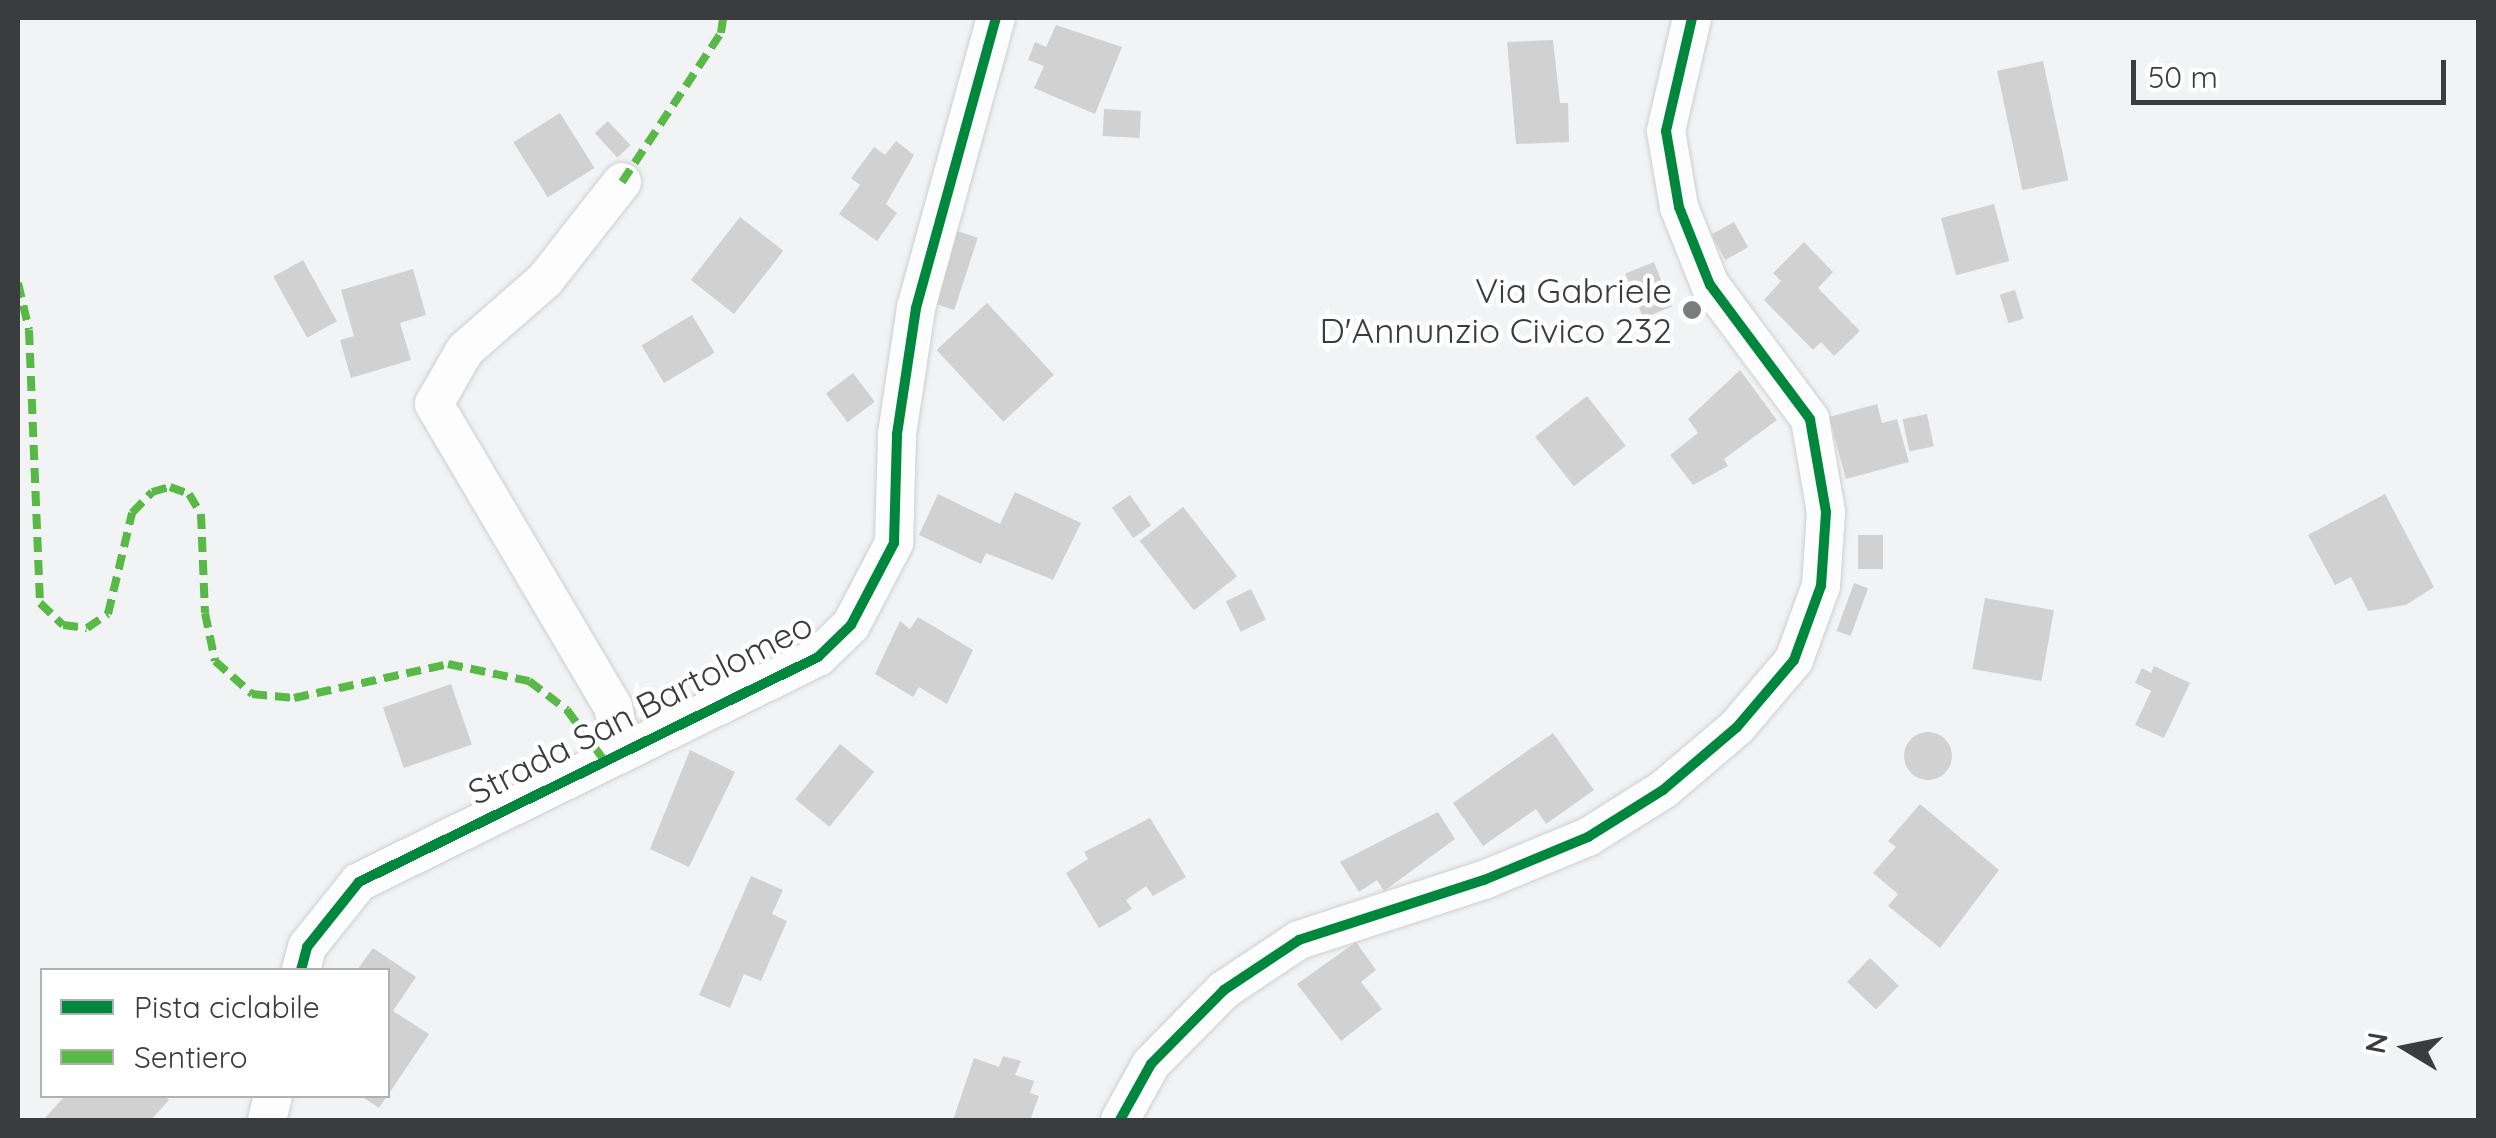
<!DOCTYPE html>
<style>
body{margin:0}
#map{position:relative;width:2496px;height:1138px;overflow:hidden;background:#f2f3f4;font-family:Quicksand,sans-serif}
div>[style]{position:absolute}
.building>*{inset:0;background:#d2d1d2;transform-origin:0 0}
.round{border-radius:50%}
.roads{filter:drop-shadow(0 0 2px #cecfd0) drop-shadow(0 0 2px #cecfd0)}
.street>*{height:38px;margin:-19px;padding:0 19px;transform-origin:19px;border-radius:19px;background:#fdfdfd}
.quiet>*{height:8px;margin-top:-4px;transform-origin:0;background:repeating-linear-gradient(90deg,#58b947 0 15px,transparent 0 23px)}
.cycleway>*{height:10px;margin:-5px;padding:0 5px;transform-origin:5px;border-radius:5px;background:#00873e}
.dots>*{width:28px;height:28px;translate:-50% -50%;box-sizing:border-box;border:5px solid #fff;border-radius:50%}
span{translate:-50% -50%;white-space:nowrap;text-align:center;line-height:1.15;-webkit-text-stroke:9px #fff;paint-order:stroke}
.poi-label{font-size:35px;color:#3b3c3d}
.right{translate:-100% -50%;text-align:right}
.street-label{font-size:35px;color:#3b3c3d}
.frame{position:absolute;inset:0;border:20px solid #3b3c3d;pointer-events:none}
.legend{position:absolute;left:40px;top:968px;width:350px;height:130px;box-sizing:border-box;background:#fff;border:2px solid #b1b1b1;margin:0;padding:12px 18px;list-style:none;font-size:30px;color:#3b3c3d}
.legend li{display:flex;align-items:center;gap:20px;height:50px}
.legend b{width:50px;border:2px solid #b1b1b1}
.north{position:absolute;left:2356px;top:998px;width:100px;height:100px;-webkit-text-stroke:8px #fff;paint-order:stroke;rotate:280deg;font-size:28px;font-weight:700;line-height:40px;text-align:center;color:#3b3c3d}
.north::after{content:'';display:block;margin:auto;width:35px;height:45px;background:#3b3c3d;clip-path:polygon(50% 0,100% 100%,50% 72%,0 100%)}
.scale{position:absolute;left:2131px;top:60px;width:315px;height:45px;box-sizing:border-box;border:5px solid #3b3c3d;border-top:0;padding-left:12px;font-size:30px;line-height:35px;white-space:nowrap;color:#3b3c3d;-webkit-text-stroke:8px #fff;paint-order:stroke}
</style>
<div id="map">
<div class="building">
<i style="clip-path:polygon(1056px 25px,1122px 47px,1095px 114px,1034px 88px,1044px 66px,1028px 60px,1035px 42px,1046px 47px)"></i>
<i style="clip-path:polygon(1553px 40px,1560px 103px,1568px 103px,1569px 142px,1516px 144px,1507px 42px)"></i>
<i style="left:2043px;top:61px;width:122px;height:47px;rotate:78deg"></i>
<i style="left:1104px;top:109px;width:37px;height:27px;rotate:3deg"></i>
<i style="left:560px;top:113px;width:65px;height:55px;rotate:58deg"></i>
<i style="left:608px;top:121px;width:33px;height:18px;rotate:47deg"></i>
<i style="clip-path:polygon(896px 141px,914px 155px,886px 204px,897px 213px,877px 241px,839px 214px,860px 185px,851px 178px,874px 147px,885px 155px)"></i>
<i style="left:1994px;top:204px;width:59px;height:55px;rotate:75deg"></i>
<i style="left:740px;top:217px;width:55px;height:80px;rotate:38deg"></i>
<i style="left:1734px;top:222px;width:29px;height:26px;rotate:61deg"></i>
<i style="left:954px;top:230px;width:25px;height:76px;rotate:18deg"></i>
<i style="clip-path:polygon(1804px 242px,1833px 272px,1818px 288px,1860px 331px,1834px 356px,1821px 342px,1813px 350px,1764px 300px,1781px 281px,1773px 273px)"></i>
<i style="left:303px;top:260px;width:70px;height:34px;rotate:61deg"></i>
<i style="left:1654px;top:262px;width:48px;height:31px;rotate:68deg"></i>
<i style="clip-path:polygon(413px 269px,426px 315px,400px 323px,411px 360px,351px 378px,340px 340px,354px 336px,341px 290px)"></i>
<i style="left:2015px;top:290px;width:30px;height:16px;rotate:73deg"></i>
<i style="left:987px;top:303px;width:98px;height:69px;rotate:47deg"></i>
<i style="left:692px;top:315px;width:44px;height:59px;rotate:59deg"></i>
<i style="clip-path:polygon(1740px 370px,1777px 420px,1724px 459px,1728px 466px,1693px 485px,1670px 455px,1698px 433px,1688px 419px)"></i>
<i style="left:853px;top:373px;width:36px;height:34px;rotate:53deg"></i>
<i style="left:1587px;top:396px;width:63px;height:66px;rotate:52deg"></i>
<i style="clip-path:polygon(1877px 404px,1882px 423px,1897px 419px,1909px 462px,1846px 479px,1829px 417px)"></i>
<i style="left:1927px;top:414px;width:33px;height:25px;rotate:78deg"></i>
<i style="clip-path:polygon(1015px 492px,1081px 523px,1053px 580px,986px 553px,981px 564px,919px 535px,938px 494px,1000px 524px)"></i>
<i style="clip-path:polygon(2385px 494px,2434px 587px,2406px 605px,2368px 611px,2351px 577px,2335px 585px,2308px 535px)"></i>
<i style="left:1130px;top:495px;width:37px;height:22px;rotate:55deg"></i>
<i style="left:1183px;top:507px;width:88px;height:55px;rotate:52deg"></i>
<i style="left:1858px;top:535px;width:25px;height:34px"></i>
<i style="left:1854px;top:583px;width:15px;height:51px;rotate:20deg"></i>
<i style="left:1251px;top:589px;width:34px;height:28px;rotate:64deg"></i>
<i style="left:1985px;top:598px;width:70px;height:72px;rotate:10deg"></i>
<i style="clip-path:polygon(918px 617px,973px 650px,947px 704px,919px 687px,913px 697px,875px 674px,900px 621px,910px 629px)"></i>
<i style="clip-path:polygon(2154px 666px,2190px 683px,2164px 738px,2135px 725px,2151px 691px,2135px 683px,2142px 668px,2151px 673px)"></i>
<i style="left:451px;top:684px;width:64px;height:72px;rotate:71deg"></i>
<i class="round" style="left:1904px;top:732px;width:48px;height:48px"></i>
<i style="clip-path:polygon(1553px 733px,1594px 790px,1546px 824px,1536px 809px,1483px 846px,1453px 803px)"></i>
<i style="left:840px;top:744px;width:44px;height:71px;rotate:39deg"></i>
<i style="clip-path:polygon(690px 750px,735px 772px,689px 867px,650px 849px)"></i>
<i style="clip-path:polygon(1920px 804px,1999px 870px,1940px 948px,1888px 906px,1898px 894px,1873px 873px,1896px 847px,1888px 841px)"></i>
<i style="clip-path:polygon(1438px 812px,1455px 839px,1384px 891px,1377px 880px,1359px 892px,1340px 862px)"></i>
<i style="clip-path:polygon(1150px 818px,1186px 877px,1153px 896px,1146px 886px,1126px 900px,1132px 909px,1099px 928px,1066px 873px,1088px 859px,1084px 852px)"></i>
<i style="clip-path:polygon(751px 876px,783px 890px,772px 914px,787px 921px,761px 981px,744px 974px,730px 1008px,699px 995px)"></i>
<i style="clip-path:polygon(1356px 942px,1376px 970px,1361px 982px,1382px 1009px,1341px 1041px,1297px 984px)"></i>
<i style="clip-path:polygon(373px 948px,416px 977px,393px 1011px,429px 1034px,388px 1095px,388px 970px,357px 970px)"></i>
<i style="left:1870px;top:958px;width:40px;height:33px;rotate:44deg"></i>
<i style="clip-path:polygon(1003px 1056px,1021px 1061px,1015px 1075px,1034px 1081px,1030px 1093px,1039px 1096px,1030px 1120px,953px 1120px,974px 1058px,999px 1067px)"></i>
<i style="clip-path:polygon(65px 1096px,164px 1096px,169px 1100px,151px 1120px,43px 1120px)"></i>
<i style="clip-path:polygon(361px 1096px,387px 1096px,379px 1108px)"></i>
</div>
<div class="roads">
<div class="street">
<i style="left:622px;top:182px;width:125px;rotate:128.2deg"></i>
<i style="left:545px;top:280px;width:106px;rotate:138.8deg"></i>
<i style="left:465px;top:350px;width:62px;rotate:119.9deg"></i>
<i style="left:434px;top:404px;width:352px;rotate:59.4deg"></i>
<i style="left:613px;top:707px;width:45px;rotate:78.4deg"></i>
<i style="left:301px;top:970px;width:24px;rotate:-75deg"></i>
<i style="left:307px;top:947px;width:83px;rotate:-51.3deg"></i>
<i style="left:359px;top:882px;width:511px;rotate:-26.11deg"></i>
<i style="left:818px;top:657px;width:46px;rotate:-44.1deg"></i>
<i style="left:851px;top:625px;width:93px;rotate:-62.3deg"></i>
<i style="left:894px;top:543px;width:109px;rotate:-88.4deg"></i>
<i style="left:897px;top:434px;width:127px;rotate:-81.4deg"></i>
<i style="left:916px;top:308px;width:301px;rotate:-74.6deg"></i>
<i style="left:267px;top:1120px;width:25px;rotate:-76deg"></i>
<i style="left:1120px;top:1120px;width:64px;rotate:-61deg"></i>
<i style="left:1151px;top:1064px;width:104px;rotate:-45.4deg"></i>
<i style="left:1224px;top:990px;width:90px;rotate:-33.7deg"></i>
<i style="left:1299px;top:940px;width:194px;rotate:-18deg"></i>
<i style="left:1484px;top:880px;width:113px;rotate:-22.5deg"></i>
<i style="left:1588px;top:837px;width:89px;rotate:-32.1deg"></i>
<i style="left:1663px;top:790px;width:97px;rotate:-40.4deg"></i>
<i style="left:1737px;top:727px;width:88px;rotate:-49.6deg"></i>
<i style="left:1794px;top:660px;width:79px;rotate:-70deg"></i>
<i style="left:1821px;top:586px;width:74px;rotate:-86.1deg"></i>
<i style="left:1826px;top:512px;width:94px;rotate:-99.8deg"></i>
<i style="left:1810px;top:419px;width:167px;rotate:-126.7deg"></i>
<i style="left:1710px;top:285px;width:84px;rotate:-111.7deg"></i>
<i style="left:1679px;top:207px;width:77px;rotate:-99.7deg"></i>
<i style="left:1666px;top:131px;width:116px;rotate:-77deg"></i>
</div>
</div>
<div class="quiet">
<i style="left:622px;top:182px;width:179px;rotate:-56.4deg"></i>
<i style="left:721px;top:33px;width:15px;rotate:-82deg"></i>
<i style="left:18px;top:283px;width:48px;rotate:76.8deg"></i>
<i style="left:29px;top:330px;width:273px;rotate:87.7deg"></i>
<i style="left:40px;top:603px;width:32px;rotate:44deg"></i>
<i style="left:63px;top:625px;width:24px;rotate:7deg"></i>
<i style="left:87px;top:628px;width:25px;rotate:-34deg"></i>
<i style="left:108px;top:614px;width:104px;rotate:-76.6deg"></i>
<i style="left:132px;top:513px;width:29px;rotate:-46deg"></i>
<i style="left:152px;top:492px;width:19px;rotate:-16deg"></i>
<i style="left:170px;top:487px;width:20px;rotate:20deg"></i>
<i style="left:189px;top:494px;width:23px;rotate:59deg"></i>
<i style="left:201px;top:514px;width:99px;rotate:87.7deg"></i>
<i style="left:205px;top:613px;width:49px;rotate:78.2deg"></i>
<i style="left:215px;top:661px;width:50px;rotate:41.7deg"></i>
<i style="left:252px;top:694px;width:42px;rotate:5.4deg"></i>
<i style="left:294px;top:698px;width:158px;rotate:-12.4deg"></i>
<i style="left:448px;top:664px;width:83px;rotate:11.9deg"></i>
<i style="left:529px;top:681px;width:48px;rotate:37.3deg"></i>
<i style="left:567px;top:710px;width:62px;rotate:53.5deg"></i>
</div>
<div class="cycleway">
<i style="left:301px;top:970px;width:24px;rotate:-75deg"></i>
<i style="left:307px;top:947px;width:83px;rotate:-51.3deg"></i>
<i style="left:359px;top:882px;width:511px;rotate:-26.11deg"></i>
<i style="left:818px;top:657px;width:46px;rotate:-44.1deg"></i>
<i style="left:851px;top:625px;width:93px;rotate:-62.3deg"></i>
<i style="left:894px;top:543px;width:109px;rotate:-88.4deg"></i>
<i style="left:897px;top:434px;width:127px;rotate:-81.4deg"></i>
<i style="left:916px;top:308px;width:301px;rotate:-74.6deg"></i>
<i style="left:1120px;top:1120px;width:64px;rotate:-61deg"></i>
<i style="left:1151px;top:1064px;width:104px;rotate:-45.4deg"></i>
<i style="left:1224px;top:990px;width:90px;rotate:-33.7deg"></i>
<i style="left:1299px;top:940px;width:194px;rotate:-18deg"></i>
<i style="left:1484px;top:880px;width:113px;rotate:-22.5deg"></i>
<i style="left:1588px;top:837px;width:89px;rotate:-32.1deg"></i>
<i style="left:1663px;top:790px;width:97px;rotate:-40.4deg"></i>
<i style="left:1737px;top:727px;width:88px;rotate:-49.6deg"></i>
<i style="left:1794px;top:660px;width:79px;rotate:-70deg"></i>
<i style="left:1821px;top:586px;width:74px;rotate:-86.1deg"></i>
<i style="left:1826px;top:512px;width:94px;rotate:-99.8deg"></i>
<i style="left:1810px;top:419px;width:167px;rotate:-126.7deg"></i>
<i style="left:1710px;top:285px;width:84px;rotate:-111.7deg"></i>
<i style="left:1679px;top:207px;width:77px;rotate:-99.7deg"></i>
<i style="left:1666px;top:131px;width:116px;rotate:-77deg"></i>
</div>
<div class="dots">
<i style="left:1692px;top:310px;background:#7b7c7d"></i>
</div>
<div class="poi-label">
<span class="right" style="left:1672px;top:310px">Via Gabriele<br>D'Annunzio Civico 232</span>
</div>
<div class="street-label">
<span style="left:640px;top:708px;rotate:-27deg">Strada San Bartolomeo</span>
</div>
<div class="frame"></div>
<ul class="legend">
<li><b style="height:12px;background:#00873e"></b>Pista ciclabile</li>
<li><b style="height:12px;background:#58b947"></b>Sentiero</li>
</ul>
<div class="north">N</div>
<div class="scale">50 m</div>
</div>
